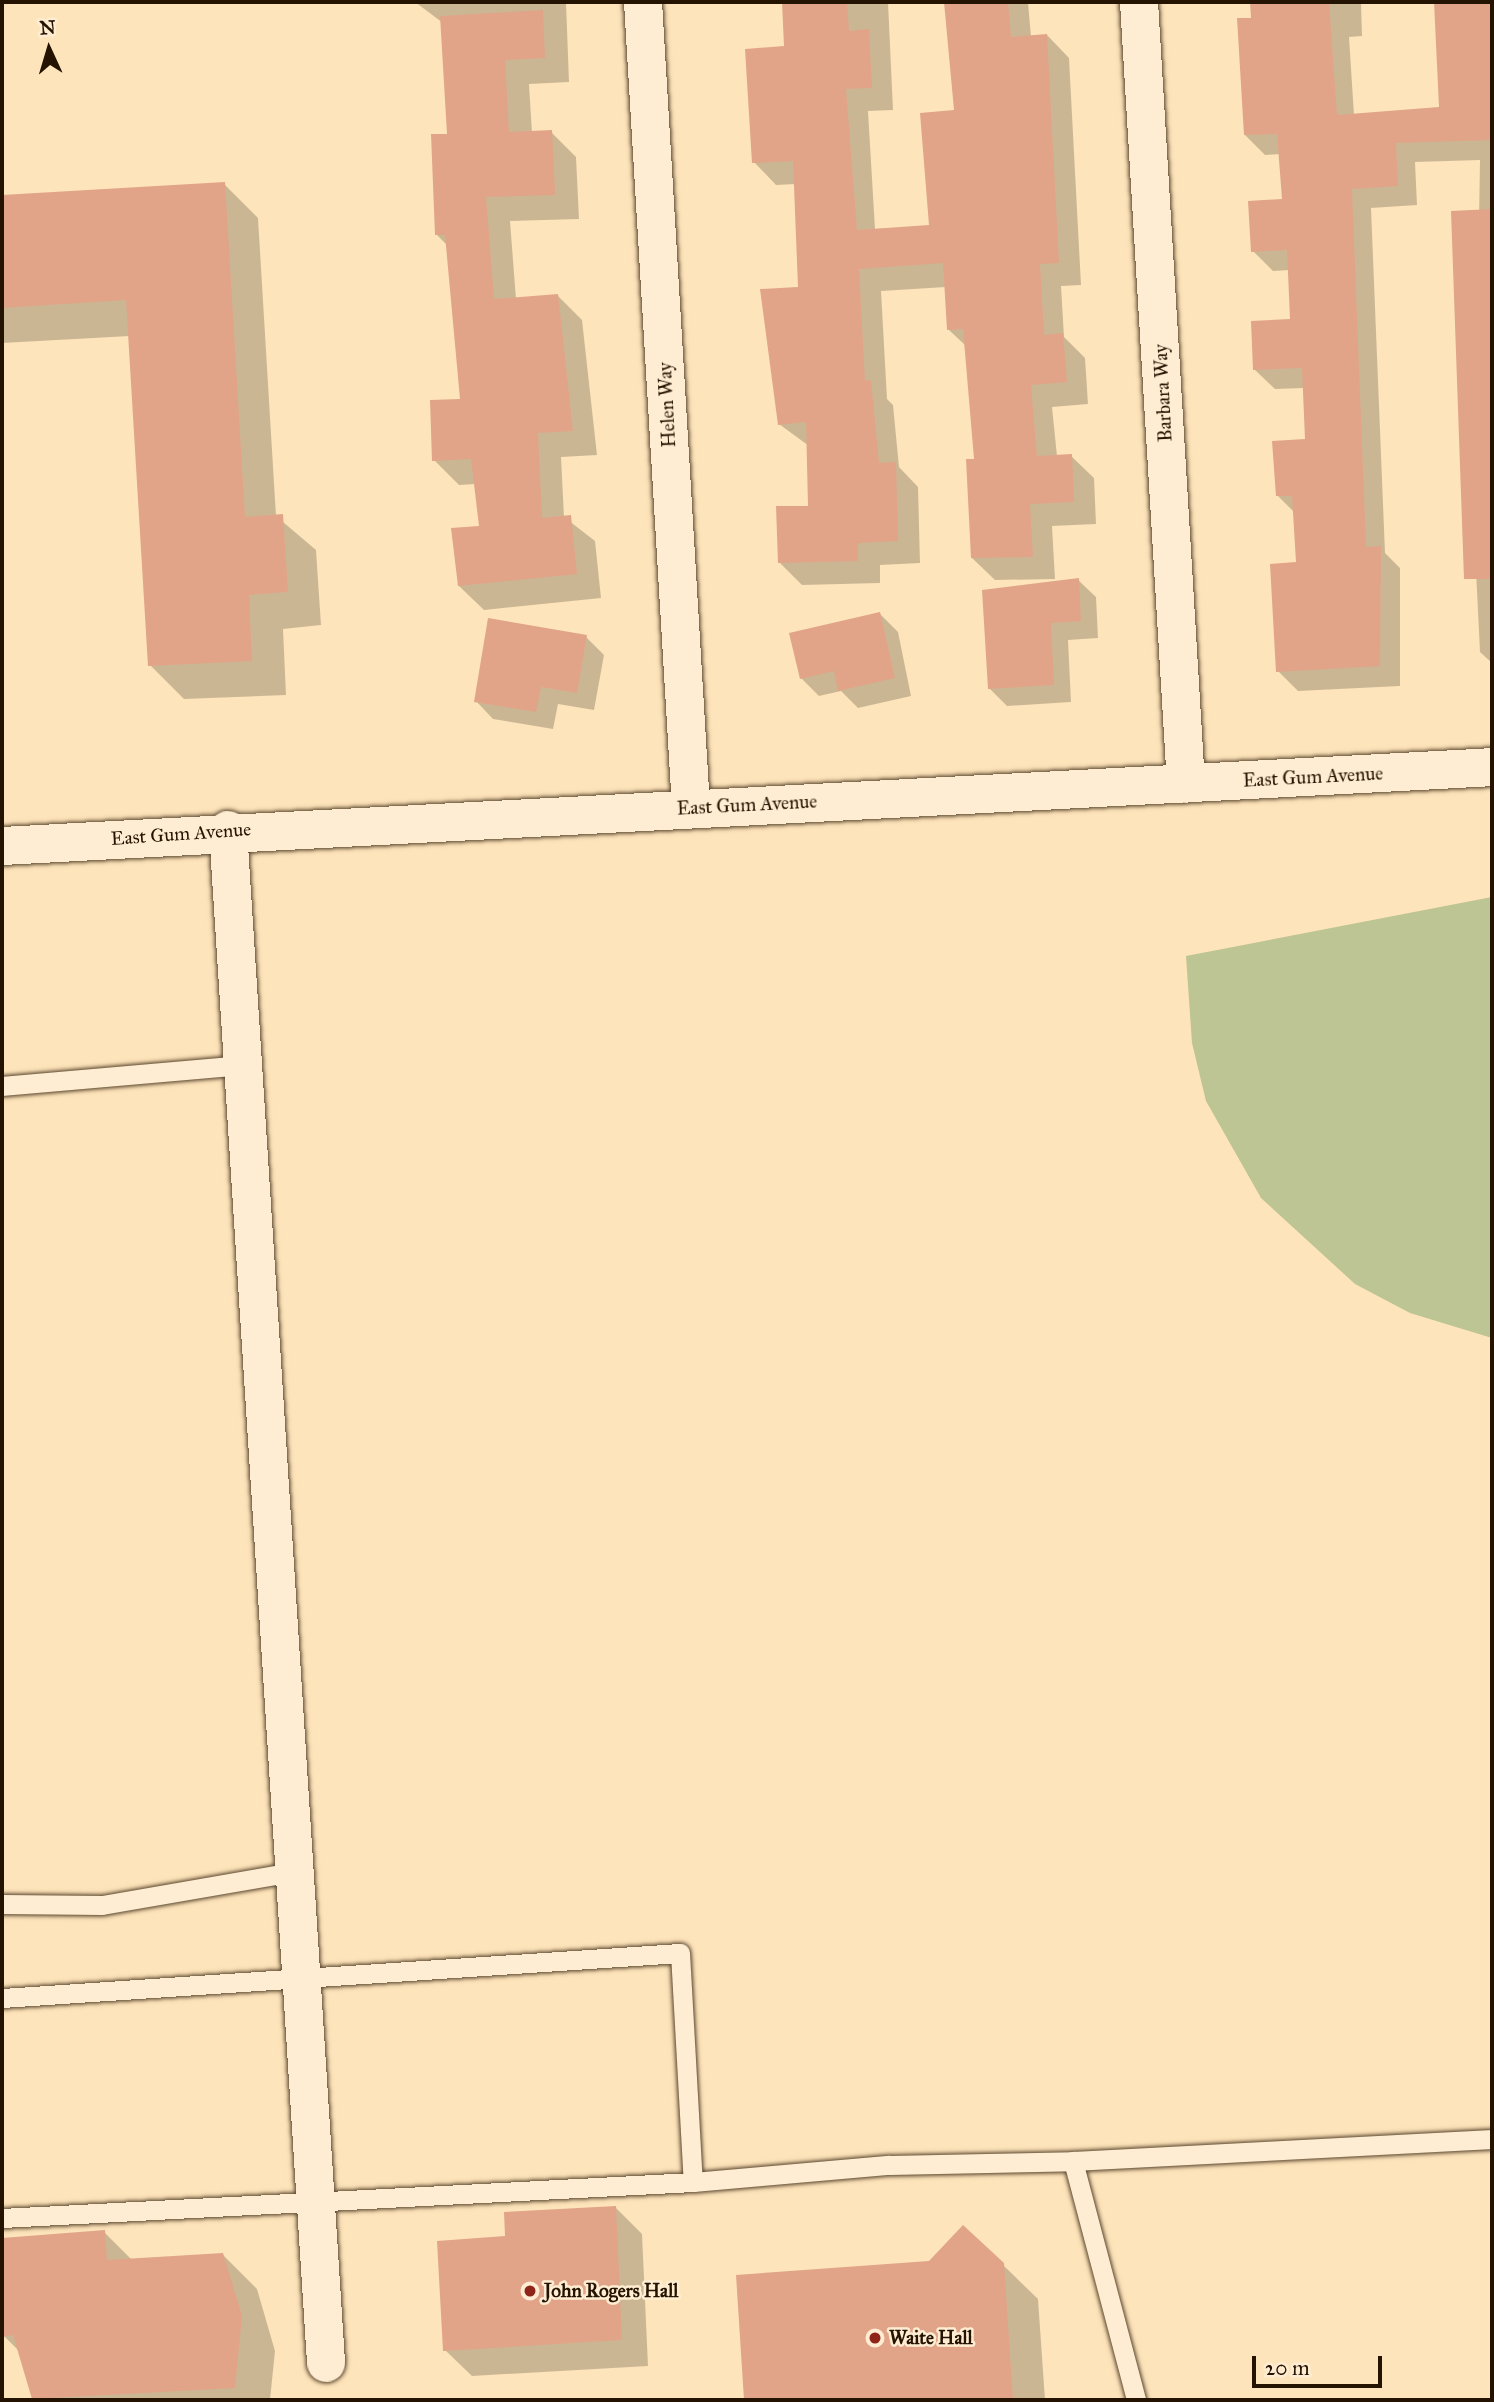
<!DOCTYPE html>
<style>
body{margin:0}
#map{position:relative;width:1494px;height:2402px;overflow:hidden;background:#fee4ba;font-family:"IM FELL Great Primer",serif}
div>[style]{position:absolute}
.green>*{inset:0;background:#bcc593}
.shadow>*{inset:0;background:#0003}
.building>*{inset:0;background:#e1a488}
.roads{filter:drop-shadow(0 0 2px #5b472f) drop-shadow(0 0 2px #5b472f)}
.service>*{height:19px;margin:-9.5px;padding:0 9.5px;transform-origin:9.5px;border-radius:9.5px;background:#feedd2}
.minor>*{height:38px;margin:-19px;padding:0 19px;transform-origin:19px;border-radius:19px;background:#feedd2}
.tertiary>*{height:38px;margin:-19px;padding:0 19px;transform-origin:19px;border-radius:19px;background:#feedd2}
.dots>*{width:19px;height:19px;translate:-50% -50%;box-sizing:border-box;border:4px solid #feedd2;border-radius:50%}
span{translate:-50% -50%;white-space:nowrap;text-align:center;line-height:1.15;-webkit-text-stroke:5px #feedd2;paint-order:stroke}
.street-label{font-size:19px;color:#251301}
.poi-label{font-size:19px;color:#251301;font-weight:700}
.left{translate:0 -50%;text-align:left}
.frame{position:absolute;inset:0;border:4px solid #251301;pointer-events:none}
.north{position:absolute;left:14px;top:14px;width:70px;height:70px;-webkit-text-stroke:5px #feedd2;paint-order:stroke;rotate:356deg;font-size:19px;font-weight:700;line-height:28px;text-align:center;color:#251301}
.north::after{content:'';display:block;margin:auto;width:24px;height:32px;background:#251301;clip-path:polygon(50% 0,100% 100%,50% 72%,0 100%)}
.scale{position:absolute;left:1252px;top:2356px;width:130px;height:32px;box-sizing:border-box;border:4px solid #251301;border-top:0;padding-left:9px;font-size:21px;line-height:24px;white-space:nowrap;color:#251301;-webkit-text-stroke:5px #feedd2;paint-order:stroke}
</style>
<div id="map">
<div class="green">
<i style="clip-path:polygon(1492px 897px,1492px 1338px,1410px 1313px,1355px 1284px,1261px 1198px,1206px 1101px,1192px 1043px,1186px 956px)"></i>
</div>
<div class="shadow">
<i style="clip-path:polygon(415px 2px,566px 2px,569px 82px,529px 84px,532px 133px,551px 132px,576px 157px,579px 219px,510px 221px,516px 299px,558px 296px,582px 320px,597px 455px,561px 457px,564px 517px,595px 541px,601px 598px,484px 610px,459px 586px,481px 527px,476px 484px,459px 485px,434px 460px,462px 401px,448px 246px,437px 235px,449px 136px,443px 23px)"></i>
<i style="clip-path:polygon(784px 2px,888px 2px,893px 110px,868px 111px,875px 229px,931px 227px,955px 111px,946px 2px,1028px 2px,1031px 37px,1047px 35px,1069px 58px,1081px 285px,1061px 286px,1064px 337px,1085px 358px,1088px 404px,1052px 407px,1057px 456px,1071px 456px,1094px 478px,1096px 524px,1052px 526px,1055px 579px,995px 580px,972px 558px,975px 460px,966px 346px,949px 330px,946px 287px,881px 291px,887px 399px,893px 405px,899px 467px,918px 487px,920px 563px,880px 565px,880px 583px,802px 585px,780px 563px,810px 507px,809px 446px,779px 424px,799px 289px,796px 184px,776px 185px,754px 162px,786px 48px)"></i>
<i style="clip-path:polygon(1252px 2px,1361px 2px,1362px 36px,1349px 37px,1354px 115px,1440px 109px,1438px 2px,1492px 2px,1492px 663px,1480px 652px,1474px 530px,1480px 160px,1415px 162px,1417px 205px,1371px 208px,1385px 553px,1400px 568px,1400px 686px,1298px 691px,1278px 671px,1298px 564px,1295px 513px,1277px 495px,1307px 440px,1304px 388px,1275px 389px,1255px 370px,1292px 320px,1290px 270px,1273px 271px,1253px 251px,1283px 201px,1280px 154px,1265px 155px,1245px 135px)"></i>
<i style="clip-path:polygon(224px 184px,258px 218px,276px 516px,316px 550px,321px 625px,283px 629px,286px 695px,184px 699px,150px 665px,130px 336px,2px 343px,2px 197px)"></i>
<i style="clip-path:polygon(1078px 580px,1096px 597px,1098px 638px,1068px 640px,1071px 702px,1007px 706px,989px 688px)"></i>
<i style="clip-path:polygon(880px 614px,898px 632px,911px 696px,858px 708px,841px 691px,819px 696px,801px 678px)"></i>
<i style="clip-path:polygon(586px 637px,604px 655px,594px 710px,558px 704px,553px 729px,493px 719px,476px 701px)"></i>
<i style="clip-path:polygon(616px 2208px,642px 2234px,648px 2366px,472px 2376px,445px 2350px,507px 2238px)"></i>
<i style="clip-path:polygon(104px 2232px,132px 2260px,222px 2254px,257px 2289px,275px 2351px,270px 2400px,34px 2398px,20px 2352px,4px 2336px,2px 2239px)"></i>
<i style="clip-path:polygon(1003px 2265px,1038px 2299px,1045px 2400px,746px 2400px,737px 2277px)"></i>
</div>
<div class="building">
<i style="clip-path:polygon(782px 2px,847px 2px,849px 31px,869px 29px,872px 88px,846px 89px,857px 230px,929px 225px,920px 113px,954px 110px,944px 2px,1008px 2px,1011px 37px,1047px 34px,1059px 263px,1040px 264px,1044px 335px,1063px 333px,1067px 382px,1031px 385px,1037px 456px,1072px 454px,1074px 502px,1030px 504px,1033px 557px,971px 558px,966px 459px,974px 459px,963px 329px,947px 330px,943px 263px,859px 269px,865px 381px,871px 380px,879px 463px,896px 462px,898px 541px,858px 543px,858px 561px,778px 563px,776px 506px,808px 506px,806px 422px,778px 425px,760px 289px,798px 287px,793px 161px,752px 163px,745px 49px,784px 46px)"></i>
<i style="clip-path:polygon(1250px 2px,1329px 2px,1337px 115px,1439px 107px,1434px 2px,1492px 2px,1492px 140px,1396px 143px,1398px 186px,1352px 189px,1366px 547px,1381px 546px,1380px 666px,1276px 672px,1270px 564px,1296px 562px,1292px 496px,1276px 496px,1272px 441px,1305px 439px,1302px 368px,1253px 370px,1251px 321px,1290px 319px,1287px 250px,1251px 252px,1248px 201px,1282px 199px,1277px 134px,1244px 135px,1237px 18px,1251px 18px)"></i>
<i style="clip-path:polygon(543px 10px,545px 58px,505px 60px,509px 132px,552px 130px,555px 195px,486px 197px,494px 299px,558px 294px,573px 431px,538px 433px,542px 518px,571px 515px,577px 574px,458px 586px,451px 528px,479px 526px,471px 459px,432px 461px,430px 400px,460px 399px,445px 235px,435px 235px,431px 134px,447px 134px,440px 16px)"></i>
<i style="clip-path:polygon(225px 182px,245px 517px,283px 514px,288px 592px,249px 595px,252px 661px,148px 666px,126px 300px,2px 308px,2px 195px)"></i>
<i style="clip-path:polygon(1492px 209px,1492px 579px,1464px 579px,1451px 211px)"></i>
<i style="clip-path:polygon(1079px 578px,1081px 621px,1051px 623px,1054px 685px,988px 689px,982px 590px)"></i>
<i style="clip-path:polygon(880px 612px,895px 678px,838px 691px,834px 671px,800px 679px,789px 633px)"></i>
<i style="clip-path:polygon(488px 618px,587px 635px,577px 693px,541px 687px,536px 712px,474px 702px)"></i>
<i style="clip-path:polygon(616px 2206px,622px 2340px,443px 2351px,437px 2241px,505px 2236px,504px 2212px)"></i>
<i style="clip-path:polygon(963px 2225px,1004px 2263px,1013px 2400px,744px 2400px,736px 2275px,929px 2261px)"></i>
<i style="clip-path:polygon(105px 2230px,107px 2260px,223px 2253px,242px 2316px,235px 2388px,32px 2399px,13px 2335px,2px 2337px,2px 2238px)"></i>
</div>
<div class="roads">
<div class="service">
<i style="left:2px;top:1086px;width:241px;rotate:-5deg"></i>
<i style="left:2px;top:1904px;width:100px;rotate:0.6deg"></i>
<i style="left:102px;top:1905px;width:194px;rotate:-9.8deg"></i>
<i style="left:2px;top:1998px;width:679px;rotate:-3.8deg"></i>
<i style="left:680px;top:1953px;width:229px;rotate:86.8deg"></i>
<i style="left:693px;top:2182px;width:692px;rotate:177.02deg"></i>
<i style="left:1073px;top:2161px;width:420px;rotate:-3deg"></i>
<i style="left:693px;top:2182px;width:197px;rotate:-5deg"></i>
<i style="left:889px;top:2165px;width:184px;rotate:-1.2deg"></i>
<i style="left:1073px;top:2161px;width:247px;rotate:75.2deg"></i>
</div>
<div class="minor">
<i style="left:643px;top:2px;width:807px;rotate:86.59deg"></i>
<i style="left:1139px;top:2px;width:783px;rotate:86.56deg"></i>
<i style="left:228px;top:830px;width:1536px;rotate:86.34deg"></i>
</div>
<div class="tertiary">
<i style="left:2px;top:846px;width:1492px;rotate:-3.03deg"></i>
</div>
</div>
<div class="dots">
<i style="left:530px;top:2291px;background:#8f2418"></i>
<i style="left:875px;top:2338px;background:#8f2418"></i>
</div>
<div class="street-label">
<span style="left:1163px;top:393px;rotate:-93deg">Barbara Way</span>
<span style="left:667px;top:405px;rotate:-93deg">Helen Way</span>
<span style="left:1313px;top:777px;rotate:-3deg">East Gum Avenue</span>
<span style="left:747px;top:805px;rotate:-3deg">East Gum Avenue</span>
<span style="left:181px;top:834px;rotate:-4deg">East Gum Avenue</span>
</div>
<div class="poi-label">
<span class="left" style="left:544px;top:2291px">John Rogers Hall</span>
<span class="left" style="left:889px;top:2338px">Waite Hall</span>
</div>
<div class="frame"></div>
<div class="north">N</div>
<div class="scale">20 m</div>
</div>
